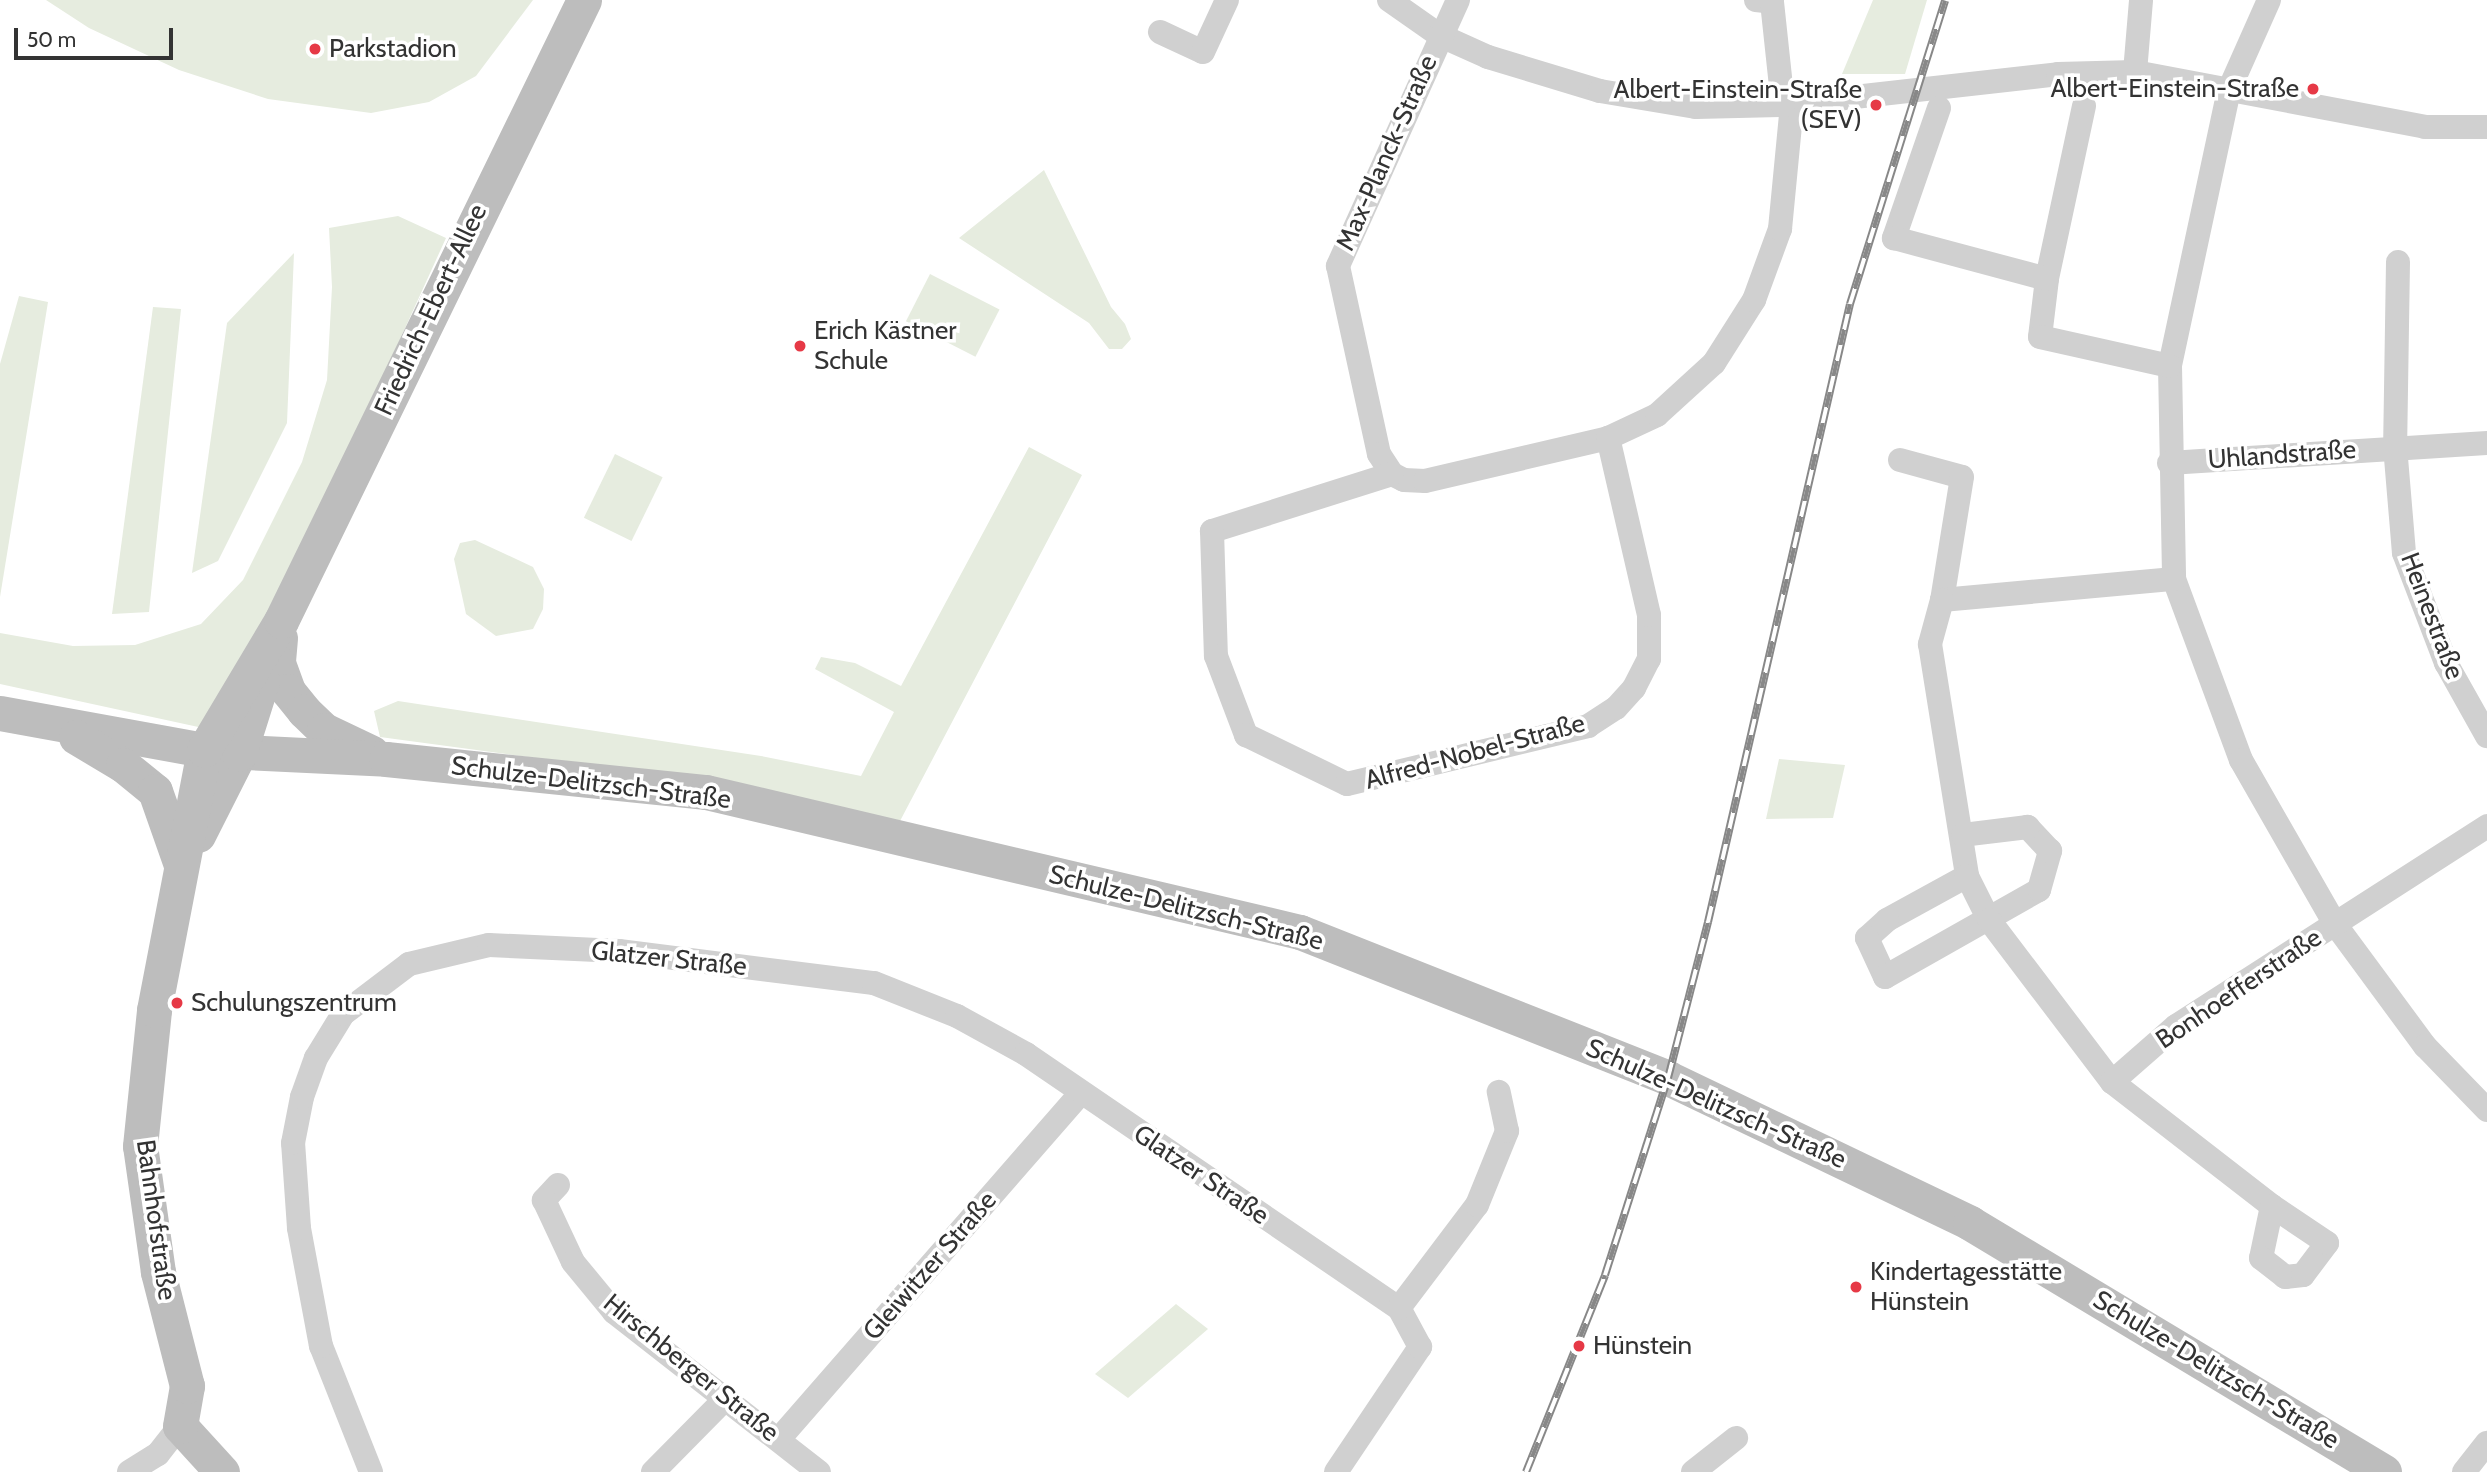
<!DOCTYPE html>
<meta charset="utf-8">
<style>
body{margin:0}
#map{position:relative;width:2487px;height:1472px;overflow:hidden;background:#fff;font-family:Cabin,sans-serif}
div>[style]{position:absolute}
.green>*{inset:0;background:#e6ecdf;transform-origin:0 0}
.street>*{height:24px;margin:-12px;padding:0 12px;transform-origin:12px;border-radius:12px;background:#d0d0d0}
.secondary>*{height:35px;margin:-17.5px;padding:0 17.5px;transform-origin:17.5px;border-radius:17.5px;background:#bdbdbd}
.rail>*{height:8px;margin-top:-4px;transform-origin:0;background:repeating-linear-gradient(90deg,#fff 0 16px,#888 0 32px);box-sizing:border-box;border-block:2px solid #888}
.dots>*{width:19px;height:19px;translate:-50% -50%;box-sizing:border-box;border:4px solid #fff;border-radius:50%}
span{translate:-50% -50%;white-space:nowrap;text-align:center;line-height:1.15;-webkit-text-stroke:7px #fff;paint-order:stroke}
.poi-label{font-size:26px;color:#333}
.left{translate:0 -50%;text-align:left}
.right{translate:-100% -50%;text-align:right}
.street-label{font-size:26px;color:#333}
.scale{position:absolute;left:14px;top:28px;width:159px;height:32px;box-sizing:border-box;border:4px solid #333;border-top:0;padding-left:9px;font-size:21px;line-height:24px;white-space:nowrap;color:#333;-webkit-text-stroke:5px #fff;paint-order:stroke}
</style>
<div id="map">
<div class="green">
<i style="clip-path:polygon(46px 0,533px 0,476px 76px,429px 102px,371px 113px,268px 99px,179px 70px,89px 28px)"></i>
<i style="clip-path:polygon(1873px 0,1927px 0,1905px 74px,1842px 74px)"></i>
<i style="clip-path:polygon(1044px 170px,1111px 307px,1125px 324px,1131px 339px,1122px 349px,1109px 349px,1089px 323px,959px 238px)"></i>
<i style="clip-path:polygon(398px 216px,446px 238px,287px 588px,203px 728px,0 684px,0 633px,73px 646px,135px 645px,201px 624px,243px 580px,302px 462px,327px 380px,332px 287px,329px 228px)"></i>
<i style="clip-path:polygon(294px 253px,287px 423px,218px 561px,192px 573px,227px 323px)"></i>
<i style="left:930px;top:274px;width:78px;height:53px;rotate:27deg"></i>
<i style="clip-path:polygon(19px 296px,48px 302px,0 597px,0 364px)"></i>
<i style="clip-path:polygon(153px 307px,181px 309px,149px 612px,112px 614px)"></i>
<i style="clip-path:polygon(1029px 447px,1082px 475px,900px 821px,712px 782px,380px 737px,374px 711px,398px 701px,761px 756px,861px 776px,894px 712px,815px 669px,821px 657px,855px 663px,901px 686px)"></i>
<i style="left:615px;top:454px;width:53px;height:71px;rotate:26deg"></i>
<i style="clip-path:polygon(475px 540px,533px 567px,544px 589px,543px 609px,533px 629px,496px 636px,466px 614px,454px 559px,460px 543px)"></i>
<i style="clip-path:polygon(1779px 759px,1845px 765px,1833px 818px,1766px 819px)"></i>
<i style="clip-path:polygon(1176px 1304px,1208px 1329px,1128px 1398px,1095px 1374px)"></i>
</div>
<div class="street">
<i style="left:1389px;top:0;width:61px;rotate:35deg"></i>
<i style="left:1439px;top:35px;width:54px;rotate:24.2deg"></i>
<i style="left:1488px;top:57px;width:117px;rotate:16.9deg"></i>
<i style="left:1600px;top:91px;width:97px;rotate:9.5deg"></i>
<i style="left:1696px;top:107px;width:87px;rotate:-1.3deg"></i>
<i style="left:1783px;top:105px;width:277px;rotate:-6.4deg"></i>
<i style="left:2058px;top:74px;width:77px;rotate:-1.5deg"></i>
<i style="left:2135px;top:72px;width:295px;rotate:10.7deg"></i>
<i style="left:2425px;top:127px;width:62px"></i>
<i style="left:1458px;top:0;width:292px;rotate:114.3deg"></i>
<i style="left:1338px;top:266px;width:192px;rotate:77.7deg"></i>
<i style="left:1379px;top:454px;width:24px;rotate:57deg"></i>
<i style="left:1392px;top:474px;width:13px;rotate:27deg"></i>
<i style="left:1404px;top:480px;width:21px;rotate:3deg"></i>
<i style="left:1425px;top:481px;width:188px;rotate:-13.2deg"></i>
<i style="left:1608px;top:438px;width:54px;rotate:-25.1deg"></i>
<i style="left:1657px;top:415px;width:77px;rotate:-42.4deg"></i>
<i style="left:1714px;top:363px;width:75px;rotate:-57.6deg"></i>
<i style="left:1754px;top:300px;width:76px;rotate:-69.9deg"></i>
<i style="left:1780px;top:229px;width:125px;rotate:-84.5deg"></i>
<i style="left:1756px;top:0;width:16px;rotate:7deg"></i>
<i style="left:1772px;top:2px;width:104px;rotate:83.9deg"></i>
<i style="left:2269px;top:0;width:98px;rotate:114deg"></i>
<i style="left:2229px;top:90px;width:282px;rotate:102.1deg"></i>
<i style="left:2170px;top:366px;width:213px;rotate:88.9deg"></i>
<i style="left:2174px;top:579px;width:193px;rotate:69.7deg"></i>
<i style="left:2241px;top:760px;width:189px;rotate:60.2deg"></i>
<i style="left:2335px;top:924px;width:152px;rotate:53.6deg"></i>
<i style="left:2425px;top:1046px;width:89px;rotate:45.9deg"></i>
<i style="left:1160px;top:32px;width:47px;rotate:24.9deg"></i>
<i style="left:1203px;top:52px;width:57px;rotate:-65.2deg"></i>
<i style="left:2135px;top:72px;width:72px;rotate:-85.2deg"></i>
<i style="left:2084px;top:106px;width:177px;rotate:102.1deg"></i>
<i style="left:2047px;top:279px;width:58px;rotate:96.9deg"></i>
<i style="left:2040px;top:337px;width:133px;rotate:12.6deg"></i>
<i style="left:1939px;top:108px;width:138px;rotate:109.1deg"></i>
<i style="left:1894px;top:238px;width:158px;rotate:15deg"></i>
<i style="left:2398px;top:262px;width:184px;rotate:90.9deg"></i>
<i style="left:2395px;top:446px;width:107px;rotate:85.2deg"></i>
<i style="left:2404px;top:553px;width:118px;rotate:69.1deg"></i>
<i style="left:2446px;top:663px;width:84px;rotate:60.7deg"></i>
<i style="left:1900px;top:460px;width:64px;rotate:15.3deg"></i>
<i style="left:1962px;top:477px;width:125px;rotate:99.2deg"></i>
<i style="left:1942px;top:600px;width:233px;rotate:-5.2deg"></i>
<i style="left:2169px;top:463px;width:319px;rotate:-3.6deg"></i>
<i style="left:1392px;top:474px;width:189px;rotate:162.4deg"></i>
<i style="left:1212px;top:531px;width:125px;rotate:88.2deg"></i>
<i style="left:1216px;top:656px;width:85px;rotate:69.2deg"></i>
<i style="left:1246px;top:735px;width:112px;rotate:25.9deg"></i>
<i style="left:1347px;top:784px;width:248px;rotate:-13.5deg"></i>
<i style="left:1588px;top:726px;width:33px;rotate:-33deg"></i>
<i style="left:1616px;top:708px;width:27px;rotate:-48deg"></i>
<i style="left:1634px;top:688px;width:33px;rotate:-63deg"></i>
<i style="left:1649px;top:659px;width:44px;rotate:-90deg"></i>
<i style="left:1649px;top:615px;width:182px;rotate:-103deg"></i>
<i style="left:1942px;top:600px;width:46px;rotate:105.3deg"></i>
<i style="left:1930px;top:644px;width:235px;rotate:80.9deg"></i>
<i style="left:1967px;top:876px;width:91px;rotate:151.2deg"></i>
<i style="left:1887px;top:920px;width:27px;rotate:138deg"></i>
<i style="left:1867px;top:938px;width:43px;rotate:65.2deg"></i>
<i style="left:1885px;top:977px;width:177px;rotate:-29.5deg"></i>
<i style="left:2039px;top:890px;width:41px;rotate:-74.2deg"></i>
<i style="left:2050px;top:851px;width:33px;rotate:-133deg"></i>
<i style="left:2028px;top:827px;width:65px;rotate:173deg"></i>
<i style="left:1967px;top:876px;width:49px;rotate:63.4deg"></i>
<i style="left:1989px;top:920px;width:203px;rotate:52.8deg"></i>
<i style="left:2112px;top:1082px;width:202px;rotate:37.8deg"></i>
<i style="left:2272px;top:1206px;width:53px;rotate:101.9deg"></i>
<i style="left:2261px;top:1258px;width:31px;rotate:38deg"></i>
<i style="left:2285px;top:1277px;width:18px;rotate:-6deg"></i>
<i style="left:2303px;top:1275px;width:40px;rotate:-53deg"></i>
<i style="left:2327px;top:1243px;width:66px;rotate:-146.1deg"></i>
<i style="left:2112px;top:1082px;width:85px;rotate:-41.2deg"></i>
<i style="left:2176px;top:1026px;width:370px;rotate:-32.7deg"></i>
<i style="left:558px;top:1185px;width:21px;rotate:133deg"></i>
<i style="left:544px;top:1200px;width:68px;rotate:64.9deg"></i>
<i style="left:573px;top:1262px;width:65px;rotate:50.6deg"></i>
<i style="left:614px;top:1312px;width:260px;rotate:38deg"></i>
<i style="left:779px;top:1439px;width:458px;rotate:-48.9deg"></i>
<i style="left:129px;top:1472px;width:34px;rotate:-32deg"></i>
<i style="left:158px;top:1454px;width:36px;rotate:-52deg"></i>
<i style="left:371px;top:1472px;width:136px;rotate:-111.6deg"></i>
<i style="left:321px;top:1346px;width:120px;rotate:-100.6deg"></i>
<i style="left:299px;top:1228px;width:85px;rotate:-94deg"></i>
<i style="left:293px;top:1143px;width:47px;rotate:-78.9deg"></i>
<i style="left:302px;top:1097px;width:41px;rotate:-70.3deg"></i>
<i style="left:316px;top:1058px;width:52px;rotate:-58.5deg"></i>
<i style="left:343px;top:1014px;width:83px;rotate:-37.1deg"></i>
<i style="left:409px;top:964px;width:82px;rotate:-13.4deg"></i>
<i style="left:489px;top:945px;width:130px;rotate:2.6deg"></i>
<i style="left:619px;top:951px;width:257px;rotate:7.2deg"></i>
<i style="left:874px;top:983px;width:89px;rotate:21.7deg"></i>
<i style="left:957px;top:1016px;width:79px;rotate:28.8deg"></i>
<i style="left:1026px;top:1054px;width:451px;rotate:34.3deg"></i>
<i style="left:653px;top:1472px;width:101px;rotate:-45.4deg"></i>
<i style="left:1336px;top:1472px;width:151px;rotate:-56.1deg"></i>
<i style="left:1420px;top:1347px;width:44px;rotate:-118.3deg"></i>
<i style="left:1399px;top:1308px;width:129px;rotate:-52.9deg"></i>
<i style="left:1477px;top:1205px;width:80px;rotate:-67.9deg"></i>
<i style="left:1507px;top:1131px;width:40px;rotate:-102deg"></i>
<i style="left:1693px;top:1472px;width:55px;rotate:-38.3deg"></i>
<i style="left:2464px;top:1472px;width:37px;rotate:-52deg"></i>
</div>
<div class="secondary">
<i style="left:280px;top:638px;width:25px;rotate:95deg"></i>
<i style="left:278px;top:663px;width:30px;rotate:70deg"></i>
<i style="left:288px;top:691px;width:26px;rotate:51deg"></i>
<i style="left:304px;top:711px;width:28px;rotate:44deg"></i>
<i style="left:324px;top:730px;width:53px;rotate:25.6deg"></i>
<i style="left:0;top:713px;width:207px;rotate:10.3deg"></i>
<i style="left:204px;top:750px;width:182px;rotate:2.8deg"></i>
<i style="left:386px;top:759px;width:322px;rotate:5.9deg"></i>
<i style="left:706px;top:792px;width:610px;rotate:13.26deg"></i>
<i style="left:1300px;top:932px;width:396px;rotate:21.6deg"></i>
<i style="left:1668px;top:1078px;width:335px;rotate:25.6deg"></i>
<i style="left:1970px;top:1223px;width:483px;rotate:31deg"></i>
<i style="left:76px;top:737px;width:55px;rotate:30.8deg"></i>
<i style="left:123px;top:765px;width:41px;rotate:39.1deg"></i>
<i style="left:155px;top:791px;width:78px;rotate:70.6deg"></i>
<i style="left:198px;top:835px;width:91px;rotate:-63.2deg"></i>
<i style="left:239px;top:754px;width:77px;rotate:-72.5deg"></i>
<i style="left:222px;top:1472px;width:62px;rotate:-132.4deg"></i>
<i style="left:180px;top:1426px;width:41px;rotate:-80.1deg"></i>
<i style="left:187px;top:1386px;width:118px;rotate:-104.3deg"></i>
<i style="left:158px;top:1272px;width:127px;rotate:-98.1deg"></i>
<i style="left:140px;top:1146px;width:137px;rotate:-84.1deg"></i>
<i style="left:154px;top:1010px;width:265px;rotate:-79.1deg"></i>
<i style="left:204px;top:750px;width:150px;rotate:-59.2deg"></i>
<i style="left:281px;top:621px;width:691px;rotate:-63.99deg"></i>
</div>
<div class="rail">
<i style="left:1526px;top:1472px;width:212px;rotate:-68.1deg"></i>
<i style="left:1605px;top:1275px;width:207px;rotate:-72.3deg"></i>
<i style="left:1668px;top:1078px;width:161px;rotate:-75.6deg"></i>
<i style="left:1708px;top:922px;width:634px;rotate:-77.06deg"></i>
<i style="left:1850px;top:304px;width:318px;rotate:-72.6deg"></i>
</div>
<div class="dots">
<i style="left:315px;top:49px;background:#e63946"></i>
<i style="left:2313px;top:89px;background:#e63946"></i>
<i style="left:1876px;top:105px;background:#e63946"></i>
<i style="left:800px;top:346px;background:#e63946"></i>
<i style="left:177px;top:1003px;background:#e63946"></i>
<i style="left:1856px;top:1287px;background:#e63946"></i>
<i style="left:1579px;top:1346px;background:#e63946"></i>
</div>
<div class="poi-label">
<span class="left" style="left:329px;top:49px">Parkstadion</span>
<span class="right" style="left:2299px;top:89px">Albert-Einstein-Straße</span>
<span class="right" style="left:1862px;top:105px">Albert-Einstein-Straße<br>(SEV)</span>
<span class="left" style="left:814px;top:346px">Erich Kästner<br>Schule</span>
<span class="left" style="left:191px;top:1003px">Schulungszentrum</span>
<span class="left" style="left:1870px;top:1287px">Kindertagesstätte<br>Hünstein</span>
<span class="left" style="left:1593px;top:1346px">Hünstein</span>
</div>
<div class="street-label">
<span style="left:1387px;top:153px;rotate:-66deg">Max-Planck-Straße</span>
<span style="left:431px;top:310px;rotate:-65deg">Friedrich-Ebert-Allee</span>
<span style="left:2282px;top:455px;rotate:-4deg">Uhlandstraße</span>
<span style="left:2432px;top:616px;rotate:69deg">Heinestraße</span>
<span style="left:1475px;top:752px;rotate:-15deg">Alfred-Nobel-Straße</span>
<span style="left:591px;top:783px;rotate:7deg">Schulze-Delitzsch-Straße</span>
<span style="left:1186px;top:908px;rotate:14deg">Schulze-Delitzsch-Straße</span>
<span style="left:669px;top:959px;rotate:6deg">Glatzer Straße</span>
<span style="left:2239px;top:989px;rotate:-34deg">Bonhoefferstraße</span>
<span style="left:1716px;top:1104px;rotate:24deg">Schulze-Delitzsch-Straße</span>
<span style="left:1201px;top:1175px;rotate:34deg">Glatzer Straße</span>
<span style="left:156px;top:1220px;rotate:82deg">Bahnhofstraße</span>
<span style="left:930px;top:1266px;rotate:-49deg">Gleiwitzer Straße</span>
<span style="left:691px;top:1368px;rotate:39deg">Hirschberger Straße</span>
<span style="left:2216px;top:1370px;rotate:31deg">Schulze-Delitzsch-Straße</span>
</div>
<div class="scale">50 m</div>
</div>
